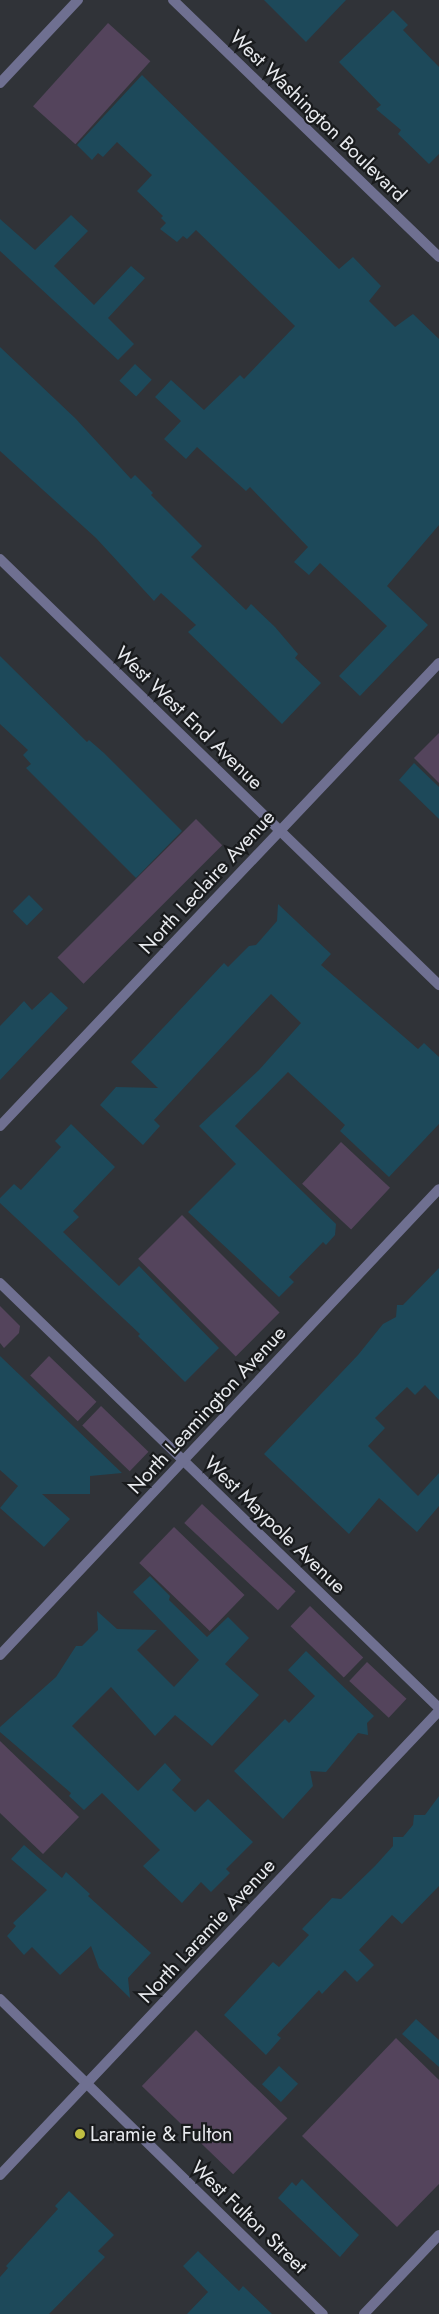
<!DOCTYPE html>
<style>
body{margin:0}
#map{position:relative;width:439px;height:2314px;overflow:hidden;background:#303338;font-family:Jost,sans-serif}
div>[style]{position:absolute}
.green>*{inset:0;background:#54445c;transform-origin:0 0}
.building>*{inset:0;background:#1d495a;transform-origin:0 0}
.minor>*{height:10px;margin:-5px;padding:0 5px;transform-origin:5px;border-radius:5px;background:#6f7091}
.tertiary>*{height:10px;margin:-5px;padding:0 5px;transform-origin:5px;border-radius:5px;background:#6f7091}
.dots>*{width:14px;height:14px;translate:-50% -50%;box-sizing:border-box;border:2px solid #191b1d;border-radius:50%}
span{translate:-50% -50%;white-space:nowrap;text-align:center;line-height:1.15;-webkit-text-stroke:4.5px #191b1d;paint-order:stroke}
.street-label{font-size:20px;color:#e8eaee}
.poi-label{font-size:20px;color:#e8eaee}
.left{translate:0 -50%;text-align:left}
</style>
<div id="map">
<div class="green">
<i style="left:108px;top:23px;width:57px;height:112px;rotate:42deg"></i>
<i style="clip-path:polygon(439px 733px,439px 783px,414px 758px)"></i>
<i style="left:196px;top:819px;width:37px;height:196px;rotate:45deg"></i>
<i style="left:341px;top:1142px;width:67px;height:57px;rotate:43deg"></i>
<i style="left:182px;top:1215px;width:138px;height:62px;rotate:45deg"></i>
<i style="clip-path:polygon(0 1306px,20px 1326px,19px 1333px,4px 1348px,0 1343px)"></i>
<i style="left:49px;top:1356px;width:66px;height:27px;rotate:44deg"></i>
<i style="left:101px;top:1406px;width:66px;height:27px;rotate:44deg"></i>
<i style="left:202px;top:1504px;width:128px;height:26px;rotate:43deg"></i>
<i style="left:174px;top:1527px;width:98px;height:50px;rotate:44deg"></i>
<i style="left:310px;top:1606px;width:74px;height:28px;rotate:44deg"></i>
<i style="left:367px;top:1662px;width:54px;height:26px;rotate:43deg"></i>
<i style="clip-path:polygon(0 1741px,79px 1817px,43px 1854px,0 1813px)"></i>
<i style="left:196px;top:2030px;width:127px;height:78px;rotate:44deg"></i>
<i style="clip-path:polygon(396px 2038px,439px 2080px,439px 2184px,397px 2227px,302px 2136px)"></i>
</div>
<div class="building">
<i style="clip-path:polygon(264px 0,346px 0,306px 42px)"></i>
<i style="clip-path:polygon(393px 10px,408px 25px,403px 30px,439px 67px,439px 154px,429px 164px,398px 134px,401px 130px,376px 109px,381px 105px,339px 62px)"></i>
<i style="clip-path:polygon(142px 75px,339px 269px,353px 257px,381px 286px,369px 301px,395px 327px,413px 314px,439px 339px,439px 525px,387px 586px,428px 625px,360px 696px,339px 676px,387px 626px,320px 563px,309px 575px,294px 562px,308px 547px,250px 487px,246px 491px,197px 447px,186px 459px,164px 439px,181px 421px,155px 397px,171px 380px,204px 410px,240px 375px,244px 379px,295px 326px,196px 230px,187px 239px,183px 236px,177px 242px,160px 229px,166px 223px,161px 218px,163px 216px,137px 191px,152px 175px,117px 142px,103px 157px,98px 153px,92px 160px,77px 145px)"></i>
<i style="clip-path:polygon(71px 215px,88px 231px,54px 266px,94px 305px,131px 266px,145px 278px,108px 318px,134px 344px,118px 360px,0 251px,0 219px,35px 250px)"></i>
<i style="clip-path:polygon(0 347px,76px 419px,131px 479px,135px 475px,153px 493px,151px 495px,202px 546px,191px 557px,246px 610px,251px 604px,275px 627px,298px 654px,295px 658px,321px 683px,282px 724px,188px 632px,196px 625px,161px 593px,154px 601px,96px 538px,0 451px)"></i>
<i style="left:135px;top:364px;width:23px;height:23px;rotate:43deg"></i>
<i style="clip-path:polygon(0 656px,87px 742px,89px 740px,104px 753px,182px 831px,136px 878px,26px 768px,31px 764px,23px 755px,28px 750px,0 724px)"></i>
<i style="clip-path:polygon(414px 763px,439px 787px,439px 819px,399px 780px)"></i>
<i style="left:29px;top:895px;width:20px;height:23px;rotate:45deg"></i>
<i style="clip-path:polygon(278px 904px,331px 954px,321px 965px,418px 1049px,424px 1043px,439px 1057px,439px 1124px,389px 1177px,340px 1131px,345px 1125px,288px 1072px,235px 1126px,336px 1224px,335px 1235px,326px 1245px,323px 1242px,289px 1277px,294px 1282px,279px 1297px,188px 1212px,236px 1164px,199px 1126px,259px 1070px,301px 1023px,271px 994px,154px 1120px,160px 1126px,143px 1145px,100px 1105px,116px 1087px,158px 1088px,131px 1062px,224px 963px,228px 967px,249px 946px,256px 945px,277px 921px)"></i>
<i style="clip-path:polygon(51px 992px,68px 1008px,0 1080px,0 1026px,24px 1001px,32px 1010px)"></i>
<i style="clip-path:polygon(71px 1124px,115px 1167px,73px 1211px,79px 1217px,63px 1232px,119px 1286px,139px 1266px,219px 1348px,185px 1382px,138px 1336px,140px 1334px,0 1203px,0 1198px,14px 1184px,21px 1190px,61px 1147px,55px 1141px)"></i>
<i style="clip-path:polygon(439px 1268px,439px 1400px,425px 1385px,415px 1395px,407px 1387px,375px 1418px,385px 1428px,368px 1446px,418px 1496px,439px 1473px,439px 1506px,417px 1532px,379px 1498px,349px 1534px,264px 1454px,358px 1355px,383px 1324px,396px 1317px,397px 1305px,403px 1305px)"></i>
<i style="clip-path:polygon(0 1356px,122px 1473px,90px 1476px,90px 1494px,42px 1494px,70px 1519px,44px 1547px,0 1508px,18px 1486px,0 1470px)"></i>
<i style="clip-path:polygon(150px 1576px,170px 1596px,169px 1600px,207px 1637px,228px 1617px,249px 1638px,225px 1664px,259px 1695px,212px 1746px,175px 1715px,155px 1736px,111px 1687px,72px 1726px,138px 1791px,165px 1763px,181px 1780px,172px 1790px,195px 1812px,208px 1799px,253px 1842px,226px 1869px,230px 1873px,211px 1892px,201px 1882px,182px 1903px,143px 1866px,160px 1850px,102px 1793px,84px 1810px,69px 1796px,71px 1793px,0 1732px,0 1727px,56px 1677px,76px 1646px,82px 1646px,98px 1630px,97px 1611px,117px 1629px,157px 1630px,137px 1650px,174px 1687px,199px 1660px,133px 1592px)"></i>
<i style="clip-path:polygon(306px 1651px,374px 1716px,367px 1723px,368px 1735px,358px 1733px,326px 1772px,310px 1771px,313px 1786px,283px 1819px,234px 1771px,285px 1719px,289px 1723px,315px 1696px,288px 1670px)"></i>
<i style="clip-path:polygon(439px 1796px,439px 1886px,402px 1924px,392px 1915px,359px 1950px,374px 1965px,357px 1982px,345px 1970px,322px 1994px,319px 1990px,277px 2035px,281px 2038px,266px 2055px,224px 2015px,273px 1962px,279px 1967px,309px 1935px,302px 1929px,332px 1898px,341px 1899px,375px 1866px,393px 1846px,393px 1837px,403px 1837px,413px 1825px,414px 1815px,425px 1815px)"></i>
<i style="clip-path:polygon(24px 1845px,62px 1878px,66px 1872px,90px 1894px,88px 1896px,151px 1953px,128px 1978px,130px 1998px,99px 1968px,91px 1946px,60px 1975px,32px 1947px,24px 1955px,7px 1936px,16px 1926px,13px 1923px,47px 1890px,11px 1859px)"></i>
<i style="clip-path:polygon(416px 2019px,439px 2040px,439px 2067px,402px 2034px)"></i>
<i style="left:279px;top:2066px;width:26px;height:25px;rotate:43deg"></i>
<i style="clip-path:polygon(302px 2179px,359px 2235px,340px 2257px,278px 2198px,292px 2182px,296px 2186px)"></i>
<i style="clip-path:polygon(69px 2191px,114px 2235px,98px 2251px,105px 2257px,49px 2314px,0 2314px,0 2277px,8px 2268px,6px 2266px,58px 2209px,55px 2206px)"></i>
<i style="clip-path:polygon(198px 2251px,239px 2291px,243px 2286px,272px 2314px,187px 2314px,208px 2292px,183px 2266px)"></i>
</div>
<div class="minor">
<i style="left:0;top:83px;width:114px;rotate:-46.8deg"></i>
<i style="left:0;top:559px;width:612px;rotate:44.14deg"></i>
<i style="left:0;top:1126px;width:638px;rotate:-46.52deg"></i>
<i style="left:0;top:1283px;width:611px;rotate:44.07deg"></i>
<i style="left:0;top:1655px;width:640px;rotate:-46.71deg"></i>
<i style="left:0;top:1999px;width:451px;rotate:44.3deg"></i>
<i style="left:364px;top:2314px;width:109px;rotate:-46.5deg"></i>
</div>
<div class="tertiary">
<i style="left:173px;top:0;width:370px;rotate:44deg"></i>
<i style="left:0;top:2175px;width:639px;rotate:-46.59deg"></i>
</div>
<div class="dots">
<i style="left:80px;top:2134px;background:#c0be41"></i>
</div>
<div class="street-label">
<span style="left:318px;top:116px;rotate:44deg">West Washington Boulevard</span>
<span style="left:189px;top:718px;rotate:44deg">West West End Avenue</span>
<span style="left:207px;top:882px;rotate:-47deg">North Leclaire Avenue</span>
<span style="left:207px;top:1410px;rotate:-47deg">North Leamington Avenue</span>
<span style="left:275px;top:1525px;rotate:44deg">West Maypole Avenue</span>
<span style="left:207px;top:1931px;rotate:-47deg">North Laramie Avenue</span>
<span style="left:249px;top:2217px;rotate:44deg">West Fulton Street</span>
</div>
<div class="poi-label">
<span class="left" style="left:90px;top:2134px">Laramie &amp; Fulton</span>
</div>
</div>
